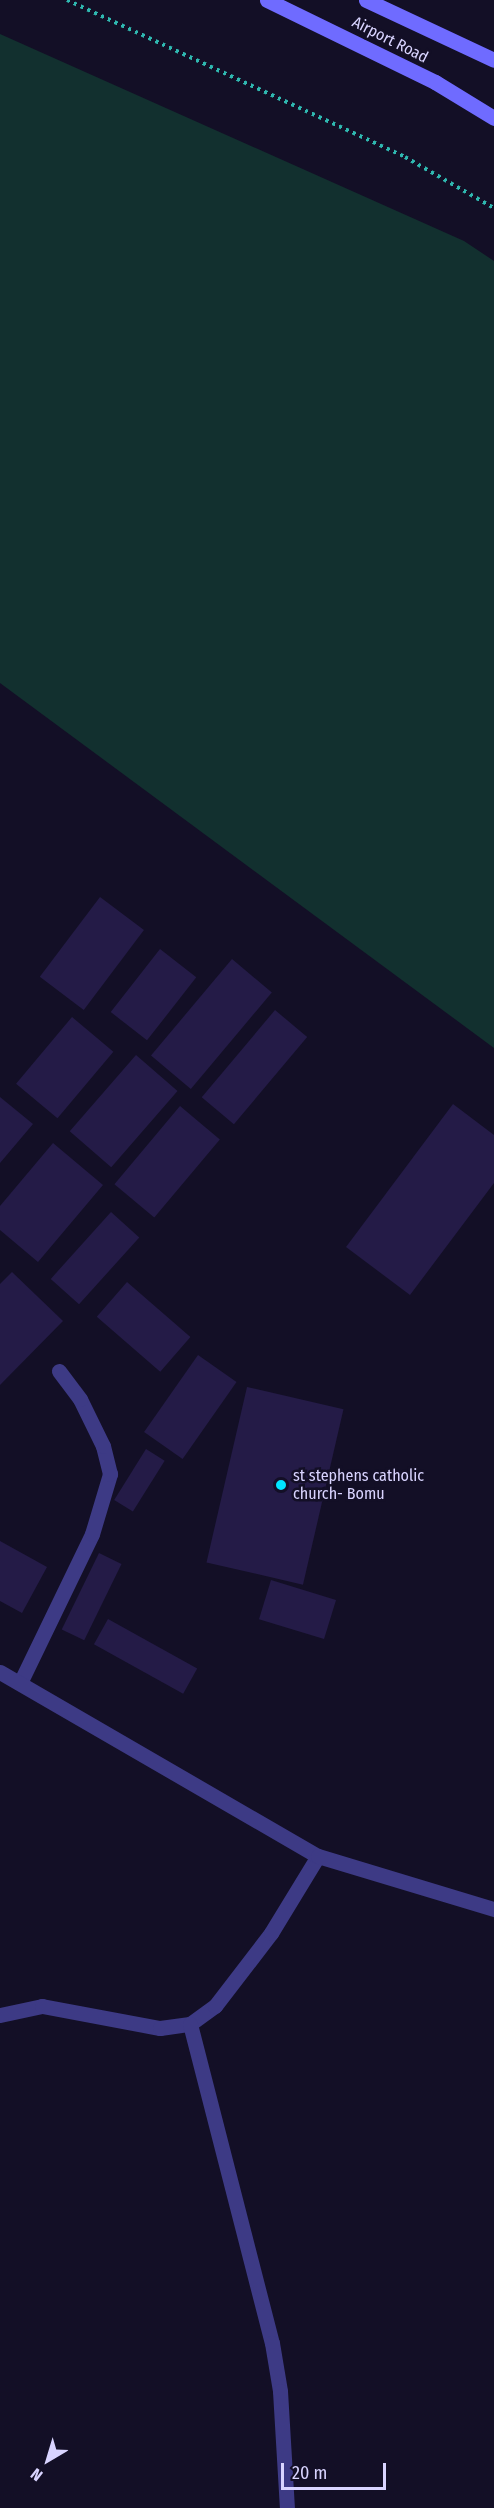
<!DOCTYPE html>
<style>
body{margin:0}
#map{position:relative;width:494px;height:2508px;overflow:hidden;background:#130f26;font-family:"Fira Sans Condensed",sans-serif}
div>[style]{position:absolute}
.green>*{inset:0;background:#12302f}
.building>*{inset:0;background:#241b47;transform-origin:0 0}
.path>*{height:4px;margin-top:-2px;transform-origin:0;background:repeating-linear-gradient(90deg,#2fb8b0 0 3px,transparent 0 7.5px)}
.minor>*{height:15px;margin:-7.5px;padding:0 7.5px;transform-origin:7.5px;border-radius:7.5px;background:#3d3a85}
.tertiary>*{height:15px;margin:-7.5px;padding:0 7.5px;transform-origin:7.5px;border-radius:7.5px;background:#3d3a85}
.secondary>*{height:15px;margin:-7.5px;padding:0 7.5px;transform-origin:7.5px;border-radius:7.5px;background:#6f6bff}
.dots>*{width:16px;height:16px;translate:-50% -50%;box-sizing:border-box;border:3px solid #130f26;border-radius:50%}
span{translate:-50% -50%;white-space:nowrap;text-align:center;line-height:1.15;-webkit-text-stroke:5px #130f26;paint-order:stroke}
.street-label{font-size:16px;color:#d9d4ff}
.poi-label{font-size:16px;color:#d9d4ff}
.left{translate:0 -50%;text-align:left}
.north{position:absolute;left:18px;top:2430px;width:60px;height:60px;-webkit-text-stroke:4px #130f26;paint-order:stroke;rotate:218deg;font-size:16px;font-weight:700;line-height:24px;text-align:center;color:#d9d4ff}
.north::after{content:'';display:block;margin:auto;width:21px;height:27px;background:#d9d4ff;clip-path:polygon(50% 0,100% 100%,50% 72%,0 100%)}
.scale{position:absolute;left:281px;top:2463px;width:105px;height:27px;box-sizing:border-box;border:3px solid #d9d4ff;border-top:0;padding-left:8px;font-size:18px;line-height:21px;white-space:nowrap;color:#d9d4ff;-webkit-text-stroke:4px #130f26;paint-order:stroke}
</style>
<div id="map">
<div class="green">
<i style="clip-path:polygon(0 34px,464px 241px,494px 261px,494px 1048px,0 683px)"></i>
</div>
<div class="building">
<i style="left:100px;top:897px;width:55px;height:100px;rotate:37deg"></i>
<i style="left:160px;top:949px;width:46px;height:80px;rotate:38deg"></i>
<i style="left:232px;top:959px;width:52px;height:126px;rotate:40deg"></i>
<i style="left:275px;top:1010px;width:42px;height:114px;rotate:40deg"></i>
<i style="left:72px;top:1017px;width:54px;height:87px;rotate:40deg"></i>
<i style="left:136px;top:1055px;width:55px;height:101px;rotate:41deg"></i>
<i style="clip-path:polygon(0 1097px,33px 1124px,0 1163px)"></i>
<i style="clip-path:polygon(453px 1104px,494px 1135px,494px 1183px,410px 1295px,346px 1247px)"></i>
<i style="left:180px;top:1106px;width:52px;height:102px;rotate:40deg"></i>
<i style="clip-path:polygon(53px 1143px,103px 1185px,38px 1262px,0 1230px,0 1206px)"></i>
<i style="left:111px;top:1212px;width:38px;height:90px;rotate:42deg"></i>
<i style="clip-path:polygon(12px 1272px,63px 1321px,0 1385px,0 1284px)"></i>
<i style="left:127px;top:1282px;width:84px;height:46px;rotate:41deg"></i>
<i style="left:198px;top:1355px;width:47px;height:94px;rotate:35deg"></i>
<i style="left:247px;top:1387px;width:99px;height:180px;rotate:13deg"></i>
<i style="left:146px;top:1449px;width:22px;height:60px;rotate:32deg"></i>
<i style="clip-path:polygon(0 1541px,47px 1567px,22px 1613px,0 1601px)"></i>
<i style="left:99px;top:1553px;width:25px;height:85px;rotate:26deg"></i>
<i style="left:271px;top:1580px;width:68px;height:41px;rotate:17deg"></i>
<i style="left:108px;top:1619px;width:102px;height:29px;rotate:29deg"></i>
</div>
<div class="path">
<i style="left:67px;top:0;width:373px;rotate:24.9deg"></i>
<i style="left:405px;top:157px;width:103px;rotate:29.8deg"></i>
</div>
<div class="minor">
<i style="left:20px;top:1683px;width:165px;rotate:-64.2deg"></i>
<i style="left:92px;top:1534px;width:63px;rotate:-73.3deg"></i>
<i style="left:110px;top:1474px;width:29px;rotate:-104deg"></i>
<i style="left:103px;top:1446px;width:52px;rotate:-116.1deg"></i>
<i style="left:80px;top:1399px;width:35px;rotate:-127deg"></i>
<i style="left:0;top:2015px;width:43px;rotate:-12.1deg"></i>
<i style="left:42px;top:2006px;width:120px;rotate:10.6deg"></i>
<i style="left:160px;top:2028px;width:30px;rotate:-8deg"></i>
<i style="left:190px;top:2024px;width:31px;rotate:-36deg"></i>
<i style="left:215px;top:2006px;width:92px;rotate:-52.5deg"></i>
<i style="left:271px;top:1933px;width:90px;rotate:-58.6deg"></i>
<i style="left:190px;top:2024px;width:329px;rotate:75.6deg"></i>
<i style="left:272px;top:2343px;width:49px;rotate:80.5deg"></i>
<i style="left:280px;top:2391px;width:117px;rotate:86.6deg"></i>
</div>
<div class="tertiary">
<i style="left:0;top:1672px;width:367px;rotate:30.1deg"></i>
<i style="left:318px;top:1856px;width:184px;rotate:16.8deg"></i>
</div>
<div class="secondary">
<i style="left:267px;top:0;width:187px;rotate:26deg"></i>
<i style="left:435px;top:82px;width:69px;rotate:31.4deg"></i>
<i style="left:366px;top:0;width:141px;rotate:25.1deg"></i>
</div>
<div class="dots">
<i style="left:281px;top:1485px;background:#00e5ff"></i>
</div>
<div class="street-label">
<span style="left:390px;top:40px;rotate:27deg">Airport Road</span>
</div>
<div class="poi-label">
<span class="left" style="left:293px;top:1485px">st stephens catholic<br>church- Bomu</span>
</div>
<div class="north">N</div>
<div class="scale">20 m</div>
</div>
